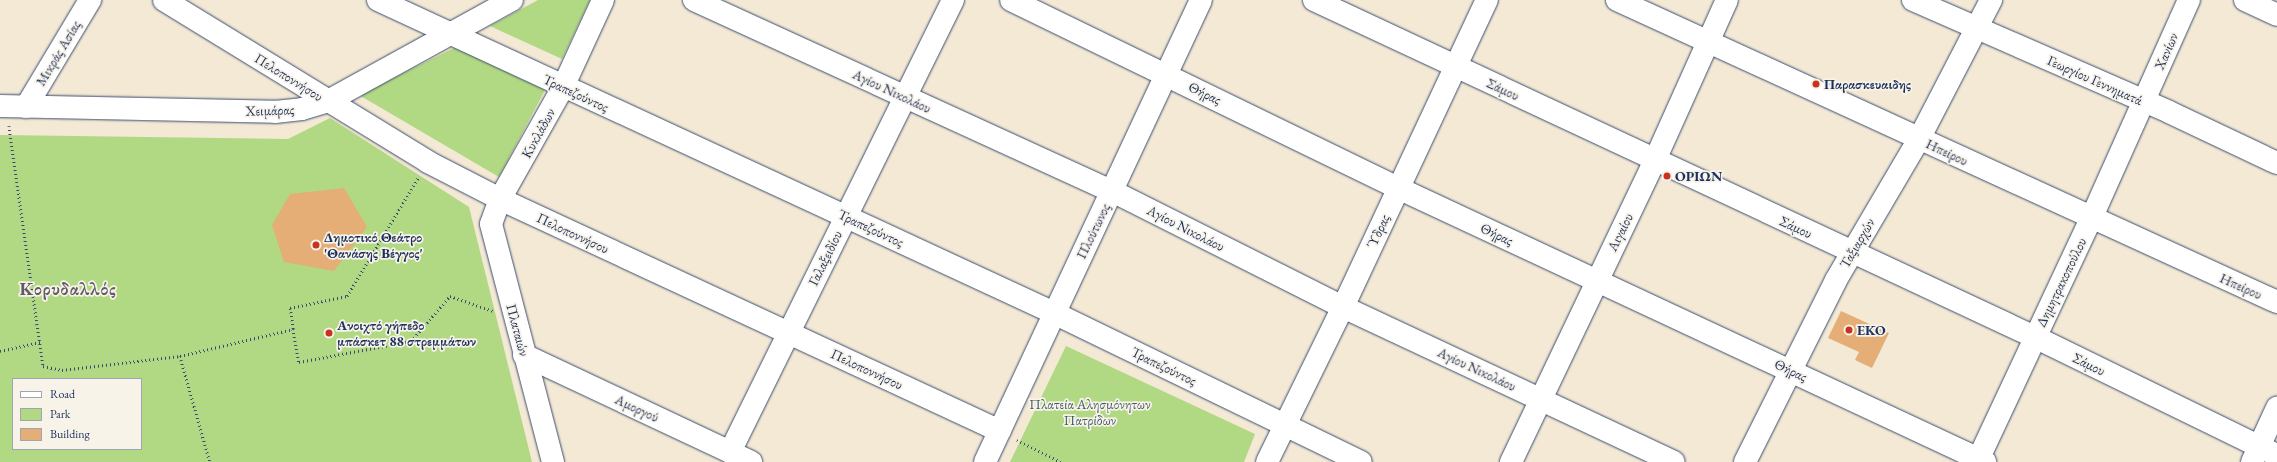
<!DOCTYPE html>
<meta charset="utf-8">
<style>
body{margin:0}
#map{position:relative;width:2277px;height:462px;overflow:hidden;background:#f3e9d4;font-family:"EB Garamond",serif}
div>[style]{position:absolute}
.green>*{inset:0;background:#b1d883}
.building>*{inset:0;background:#e4ae76}
.path>*{height:2.5px;margin-top:-1.25px;transform-origin:0;background:repeating-linear-gradient(90deg,#3b4b70 0 1px,transparent 0 4px)}
.roads{filter:drop-shadow(0 0 1px #3b4b70) drop-shadow(0 0 1px #3b4b70)}
.minor>*{height:22px;margin:-11px;padding:0 11px;transform-origin:11px;border-radius:11px;background:#fff}
.dots>*{width:11px;height:11px;translate:-50% -50%;box-sizing:border-box;border:2px solid #f7f3e8;border-radius:50%}
span{translate:-50% -50%;white-space:nowrap;text-align:center;line-height:1.15;-webkit-text-stroke:3.5px #f7f3e8;paint-order:stroke}
.street-label{font-size:14px;color:#1b2f5e}
.poi-label{font-size:14px;color:#1b2f5e;font-weight:700}
.left{translate:0 -50%;text-align:left}
.park-label{font-size:14px;color:#405967}
.district-label{font-size:18px;color:#615b66;font-weight:700;letter-spacing:1px}
.legend{position:absolute;left:12px;top:378px;width:130px;height:72px;box-sizing:border-box;background:#f7f3e8;border:1px solid #9fa5b1;margin:0;padding:5px 7px;list-style:none;font-size:12px;color:#1b2f5e}
.legend li{display:flex;align-items:center;gap:8px;height:20px}
.legend b{width:20px;border:1px solid #9fa5b1}
</style>
<div id="map">
<div class="green">
<i style="clip-path:polygon(538px 0,590px 0,562px 59px,490px 26px)"></i>
<i style="clip-path:polygon(458px 46px,546px 88px,499px 177px,359px 95px)"></i>
<i style="clip-path:polygon(evenodd,330px 118px,469px 207px,532px 462px,0 462px,0 135px,288px 139px,330px 118px,13px 379px,141px 379px,141px 449px,13px 449px,13px 379px)"></i>
<i style="clip-path:polygon(1066px 346px,1255px 434px,1244px 462px,1010px 462px)"></i>
</div>
<div class="building">
<i style="clip-path:polygon(344px 188px,367px 227px,334px 271px,284px 262px,272px 225px,290px 194px)"></i>
<i style="clip-path:polygon(1841px 311px,1889px 333px,1872px 368px,1855px 360px,1859px 352px,1828px 338px)"></i>
</div>
<div class="path">
<i style="left:9px;top:126px;width:242px;rotate:81.9deg"></i>
<i style="left:43px;top:366px;width:19px;rotate:12deg"></i>
<i style="left:62px;top:370px;width:119px;rotate:-6.8deg"></i>
<i style="left:180px;top:356px;width:110px;rotate:74.2deg"></i>
<i style="left:293px;top:329px;width:34px;rotate:80deg"></i>
<i style="left:299px;top:362px;width:114px;rotate:-10.6deg"></i>
<i style="left:411px;top:341px;width:60px;rotate:-49.1deg"></i>
<i style="left:450px;top:296px;width:46px;rotate:19.2deg"></i>
<i style="left:0;top:351px;width:41px;rotate:-12.7deg"></i>
<i style="left:180px;top:356px;width:116px;rotate:-13.4deg"></i>
<i style="left:293px;top:329px;width:21px;rotate:-98deg"></i>
<i style="left:290px;top:308px;width:58px;rotate:-11.9deg"></i>
<i style="left:347px;top:296px;width:138px;rotate:-59deg"></i>
<i style="left:1017px;top:440px;width:49px;rotate:26.6deg"></i>
</div>
<div class="roads">
<div class="minor">
<i style="left:164px;top:0;width:310px;rotate:31.5deg"></i>
<i style="left:428px;top:162px;width:81px;rotate:27.2deg"></i>
<i style="left:500px;top:199px;width:551px;rotate:24.89deg"></i>
<i style="left:378px;top:0;width:745px;rotate:24.84deg"></i>
<i style="left:1054px;top:313px;width:341px;rotate:25.9deg"></i>
<i style="left:694px;top:0;width:460px;rotate:24.6deg"></i>
<i style="left:1112px;top:191px;width:258px;rotate:26.7deg"></i>
<i style="left:1343px;top:307px;width:365px;rotate:25.1deg"></i>
<i style="left:1011px;top:0;width:430px;rotate:25.9deg"></i>
<i style="left:1398px;top:188px;width:648px;rotate:25.02deg"></i>
<i style="left:1314px;top:0;width:803px;rotate:25.06deg"></i>
<i style="left:2041px;top:340px;width:263px;rotate:26deg"></i>
<i style="left:1617px;top:0;width:726px;rotate:24.59deg"></i>
<i style="left:1913px;top:0;width:279px;rotate:23.6deg"></i>
<i style="left:2169px;top:112px;width:119px;rotate:25.3deg"></i>
<i style="left:2245px;top:0;width:35px;rotate:25deg"></i>
<i style="left:0;top:106px;width:275px;rotate:1.2deg"></i>
<i style="left:275px;top:112px;width:27px;rotate:-6deg"></i>
<i style="left:302px;top:109px;width:27px;rotate:-17deg"></i>
<i style="left:328px;top:101px;width:210px;rotate:-28.8deg"></i>
<i style="left:26px;top:107px;width:125px;rotate:-59.1deg"></i>
<i style="left:524px;top:355px;width:251px;rotate:25.2deg"></i>
<i style="left:730px;top:452px;width:504px;rotate:-63.74deg"></i>
<i style="left:553px;top:462px;width:246px;rotate:-104.6deg"></i>
<i style="left:491px;top:224px;width:27px;rotate:-70deg"></i>
<i style="left:500px;top:199px;width:129px;rotate:-60.6deg"></i>
<i style="left:563px;top:87px;width:96px;rotate:-65.3deg"></i>
<i style="left:985px;top:462px;width:510px;rotate:-64.94deg"></i>
<i style="left:1267px;top:462px;width:173px;rotate:-63.9deg"></i>
<i style="left:1343px;top:307px;width:339px;rotate:-64.9deg"></i>
<i style="left:1511px;top:462px;width:335px;rotate:-64.5deg"></i>
<i style="left:1655px;top:160px;width:175px;rotate:-65.8deg"></i>
<i style="left:1745px;top:462px;width:203px;rotate:-63.4deg"></i>
<i style="left:1836px;top:280px;width:164px;rotate:-59.5deg"></i>
<i style="left:1919px;top:139px;width:157px;rotate:-62.6deg"></i>
<i style="left:1977px;top:462px;width:268px;rotate:-64.9deg"></i>
<i style="left:2091px;top:219px;width:240px;rotate:-65.9deg"></i>
<i style="left:2252px;top:462px;width:60px;rotate:-65.2deg"></i>
</div>
</div>
<div class="dots">
<i style="left:1816px;top:84px;background:#c8321e"></i>
<i style="left:1667px;top:176px;background:#c8321e"></i>
<i style="left:316px;top:245px;background:#c8321e"></i>
<i style="left:1849px;top:330px;background:#c8321e"></i>
<i style="left:329px;top:333px;background:#c8321e"></i>
</div>
<div class="street-label">
<span style="left:2166px;top:51px;rotate:-66deg">Χανίων</span>
<span style="left:58px;top:53px;rotate:-59deg">Μικράς Ασίας</span>
<span style="left:289px;top:77px;rotate:32deg">Πελοποννήσου</span>
<span style="left:2095px;top:80px;rotate:24deg">Γεωργίου Γεννηματά</span>
<span style="left:1503px;top:89px;rotate:25deg">Σάμου</span>
<span style="left:892px;top:91px;rotate:25deg">Αγίου Νικολάου</span>
<span style="left:576px;top:93px;rotate:25deg">Τραπεζούντος</span>
<span style="left:1205px;top:93px;rotate:26deg">Θήρας</span>
<span style="left:270px;top:110px;rotate:-2deg">Χειμάρας</span>
<span style="left:538px;top:133px;rotate:-61deg">Κυκλάδων</span>
<span style="left:1947px;top:152px;rotate:25deg">Ηπείρου</span>
<span style="left:1796px;top:227px;rotate:25deg">Σάμου</span>
<span style="left:871px;top:228px;rotate:25deg">Τραπεζούντος</span>
<span style="left:1186px;top:228px;rotate:27deg">Αγίου Νικολάου</span>
<span style="left:1093px;top:231px;rotate:-64deg">Πλούτωνος</span>
<span style="left:1378px;top:231px;rotate:-65deg">Ύδρας</span>
<span style="left:1620px;top:232px;rotate:-64deg">Αιγαίου</span>
<span style="left:573px;top:233px;rotate:25deg">Πελοποννήσου</span>
<span style="left:1497px;top:234px;rotate:25deg">Θήρας</span>
<span style="left:1857px;top:243px;rotate:-60deg">Ταξιαρχών</span>
<span style="left:825px;top:258px;rotate:-64deg">Γαλαξειδίου</span>
<span style="left:2061px;top:282px;rotate:-64deg">Δημητρακοπούλου</span>
<span style="left:2241px;top:286px;rotate:24deg">Ηπείρου</span>
<span style="left:518px;top:330px;rotate:75deg">Πλαταιών</span>
<span style="left:2089px;top:364px;rotate:26deg">Σάμου</span>
<span style="left:1164px;top:366px;rotate:26deg">Τραπεζούντος</span>
<span style="left:867px;top:369px;rotate:25deg">Πελοποννήσου</span>
<span style="left:1477px;top:369px;rotate:25deg">Αγίου Νικολάου</span>
<span style="left:1791px;top:370px;rotate:25deg">Θήρας</span>
<span style="left:637px;top:408px;rotate:25deg">Αμοργού</span>
</div>
<div class="poi-label">
<span class="left" style="left:1824px;top:84px">Παρασκευαιδης</span>
<span class="left" style="left:1675px;top:176px">ΟΡΙΩΝ</span>
<span class="left" style="left:324px;top:245px">Δημοτικό Θεάτρο<br>'Θανάσης Βέγγος'</span>
<span class="left" style="left:337px;top:333px">Ανοιχτό γήπεδο<br>μπάσκετ 88 στρεμμάτων</span>
<span class="left" style="left:1857px;top:330px">EKO</span>
</div>
<div class="park-label">
<span style="left:1090px;top:412px">Πλατεία Αλησμόνητων<br>Πατρίδων</span>
</div>
<div class="district-label">
<span style="left:68px;top:289px">Κορυδαλλός</span>
</div>
<ul class="legend">
<li><b style="height:5px;background:#fff"></b>Road</li>
<li><b style="height:11px;background:#b1d883"></b>Park</li>
<li><b style="height:11px;background:#e4ae76"></b>Building</li>
</ul>
</div>
